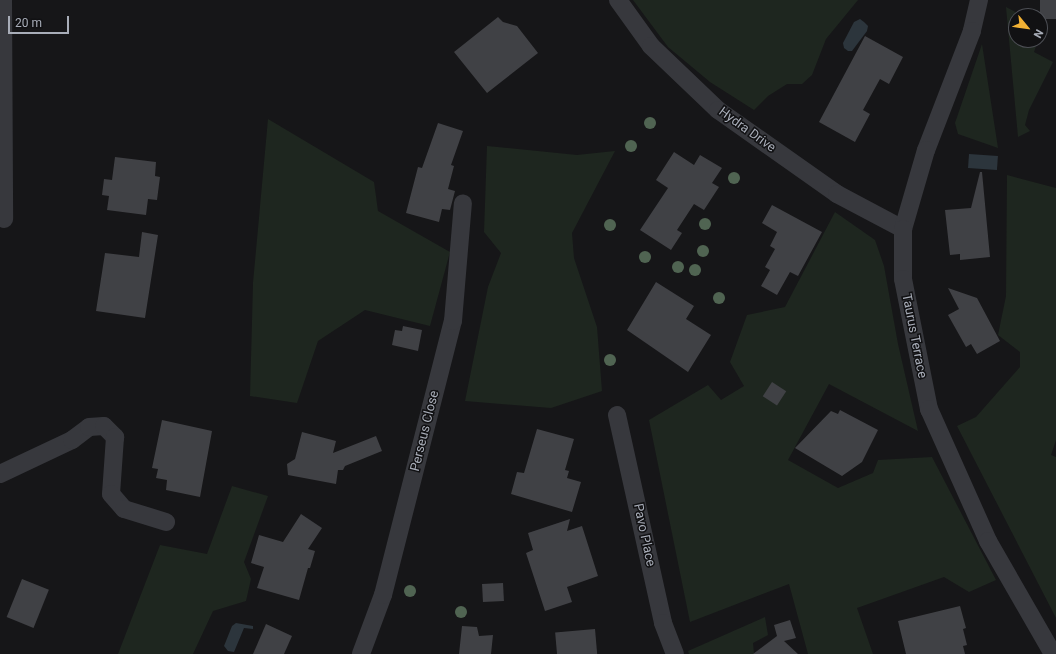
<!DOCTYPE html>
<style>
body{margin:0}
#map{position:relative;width:1056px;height:654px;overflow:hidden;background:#161618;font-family:Roboto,sans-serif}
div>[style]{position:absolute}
.green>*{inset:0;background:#1e261f}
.water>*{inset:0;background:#2c353c;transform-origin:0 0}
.building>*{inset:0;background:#404145;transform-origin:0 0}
.minor>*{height:18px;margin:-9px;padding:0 9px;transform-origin:9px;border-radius:9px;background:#37383d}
.trees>*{width:12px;height:12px;margin:-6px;border-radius:50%;background:#506452}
span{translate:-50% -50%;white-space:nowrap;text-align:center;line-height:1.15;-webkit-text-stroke:3px #111113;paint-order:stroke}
.street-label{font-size:13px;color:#a8adb8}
.north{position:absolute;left:1008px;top:8px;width:40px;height:40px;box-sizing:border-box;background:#111113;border:1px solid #4d4f55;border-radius:50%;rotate:119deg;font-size:11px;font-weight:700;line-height:16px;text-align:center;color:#a8adb8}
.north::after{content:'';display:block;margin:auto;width:14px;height:18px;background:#f2b134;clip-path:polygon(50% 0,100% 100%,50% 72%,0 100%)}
.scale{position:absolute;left:8px;top:16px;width:61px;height:18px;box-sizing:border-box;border:2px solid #a8adb8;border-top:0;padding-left:5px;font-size:12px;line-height:14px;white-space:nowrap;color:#a8adb8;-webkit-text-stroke:3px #111113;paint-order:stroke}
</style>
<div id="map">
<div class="green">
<i style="clip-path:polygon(633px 0,858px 0,826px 39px,812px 75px,802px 84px,787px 84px,768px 96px,754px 110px,710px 82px,668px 47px)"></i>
<i style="clip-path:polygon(1006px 7px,1023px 16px,1016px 16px,1016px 40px,1038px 40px,1034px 52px,1053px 62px,1029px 110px,1025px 125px,1030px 131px,1018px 137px)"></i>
<i style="clip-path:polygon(982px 44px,998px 148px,958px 134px,955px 123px)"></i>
<i style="clip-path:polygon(268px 119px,374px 182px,378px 211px,450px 252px,430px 326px,365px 310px,318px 341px,297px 403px,250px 396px,253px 283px)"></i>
<i style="clip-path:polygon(487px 146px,577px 155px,615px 151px,572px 233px,574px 258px,597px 327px,602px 391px,551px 408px,465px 401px,488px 287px,501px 253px,484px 232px)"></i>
<i style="clip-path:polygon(1007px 175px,1056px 188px,1056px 440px,1051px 455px,1056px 457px,1056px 618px,957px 426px,976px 417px,1020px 367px,1020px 352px,998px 335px,1006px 296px)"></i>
<i style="clip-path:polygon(835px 212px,875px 240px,884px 266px,898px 344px,918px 431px,829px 384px,788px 460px,838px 488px,873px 473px,878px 460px,932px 457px,996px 580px,969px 592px,944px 577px,857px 608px,873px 654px,808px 654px,789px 584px,690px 622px,649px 420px,708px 385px,721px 400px,744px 386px,730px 362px,747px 315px,785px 307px)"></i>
<i style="clip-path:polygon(232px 486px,268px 496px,244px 562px,251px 579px,246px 601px,213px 611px,193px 654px,118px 654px,160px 545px,207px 554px)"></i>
<i style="clip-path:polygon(765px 617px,768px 635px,753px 643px,754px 654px,689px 654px,688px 651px)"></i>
</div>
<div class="water">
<i style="clip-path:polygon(860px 19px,864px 22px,868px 26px,867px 31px,852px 51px,848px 51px,844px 48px,843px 43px,854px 22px)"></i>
<i style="left:969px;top:154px;width:29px;height:14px;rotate:4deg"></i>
<i style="clip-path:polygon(236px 623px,253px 626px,253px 629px,244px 628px,234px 652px,228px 651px,224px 646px,232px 626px)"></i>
</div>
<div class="building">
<i style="left:1040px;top:0;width:16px;height:19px"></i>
<i style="clip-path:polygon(498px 17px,503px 22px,517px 26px,538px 53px,487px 93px,454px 52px)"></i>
<i style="clip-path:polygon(865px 36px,903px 57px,889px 84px,880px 79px,863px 110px,870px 114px,855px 142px,819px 122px)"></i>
<i style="clip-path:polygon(438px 123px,463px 131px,451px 165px,454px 166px,448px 189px,455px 191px,450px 210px,442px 209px,439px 222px,406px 213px,418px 167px,422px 168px)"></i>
<i style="clip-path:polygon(674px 152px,694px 165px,700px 155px,722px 168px,712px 183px,719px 187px,704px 210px,694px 204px,677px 230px,682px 233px,671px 250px,640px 230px,668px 188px,656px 180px)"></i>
<i style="clip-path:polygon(115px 157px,156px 162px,155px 176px,160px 177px,157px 200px,148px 199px,146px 215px,107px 210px,109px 196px,102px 195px,104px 179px,112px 180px)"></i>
<i style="clip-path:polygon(980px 172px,982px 172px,990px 257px,960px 260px,960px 254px,950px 255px,945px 210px,971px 208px)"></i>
<i style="clip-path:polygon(772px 205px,822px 232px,798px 276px,790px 272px,777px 295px,761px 286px,770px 270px,765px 267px,775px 249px,770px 246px,777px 232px,762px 223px)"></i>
<i style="clip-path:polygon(142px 232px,158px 235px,145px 318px,96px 311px,105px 253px,139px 257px)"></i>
<i style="clip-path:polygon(656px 282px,694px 306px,686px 319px,711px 335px,688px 372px,627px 330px)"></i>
<i style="clip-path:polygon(948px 288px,977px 298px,1000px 341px,977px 354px,971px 344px,966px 347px,948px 315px,959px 309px)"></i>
<i style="clip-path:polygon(403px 326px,422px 330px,418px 351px,392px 345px,395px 330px,402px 331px)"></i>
<i style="left:772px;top:382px;width:17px;height:17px;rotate:33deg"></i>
<i style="clip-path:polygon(840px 410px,878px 430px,862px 462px,842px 476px,795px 448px,831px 411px,838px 414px)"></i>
<i style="clip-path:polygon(162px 420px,212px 431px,200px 497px,166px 490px,167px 480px,156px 478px,158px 469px,152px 468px)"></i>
<i style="clip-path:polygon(537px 429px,574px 439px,565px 470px,569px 471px,567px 478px,581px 482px,572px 512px,511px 494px,517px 472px,524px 473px)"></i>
<i style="clip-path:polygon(302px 432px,336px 441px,333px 453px,376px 436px,382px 451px,345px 466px,343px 470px,338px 470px,336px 484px,288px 475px,287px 464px,295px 459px)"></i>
<i style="clip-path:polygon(301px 514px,322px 528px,308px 549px,315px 551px,310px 568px,308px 568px,299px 600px,257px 588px,264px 567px,251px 563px,259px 535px,283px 542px)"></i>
<i style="clip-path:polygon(570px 519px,567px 531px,582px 526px,598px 576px,567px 587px,572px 602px,545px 611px,526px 553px,533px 550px,528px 533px)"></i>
<i style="left:22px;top:579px;width:29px;height:41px;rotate:22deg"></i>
<i style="left:503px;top:583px;width:18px;height:21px;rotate:87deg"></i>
<i style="clip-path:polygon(960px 606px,966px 628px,963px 629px,967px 645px,963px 646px,965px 654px,906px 654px,898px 621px)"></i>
<i style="clip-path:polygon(790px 620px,796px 638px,784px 641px,798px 654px,753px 654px,777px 636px,774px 625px)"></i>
<i style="clip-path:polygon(266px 624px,292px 636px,284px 654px,253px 654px)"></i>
<i style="clip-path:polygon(462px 626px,477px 627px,479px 636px,493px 635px,491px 654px,459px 654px)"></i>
<i style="left:595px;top:629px;width:25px;height:40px;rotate:85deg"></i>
</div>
<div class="minor">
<i style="left:3px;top:0;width:219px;rotate:89.7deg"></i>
<i style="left:618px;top:0;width:57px;rotate:54.3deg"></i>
<i style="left:651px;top:46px;width:93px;rotate:43.7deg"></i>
<i style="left:718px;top:110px;width:146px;rotate:35.2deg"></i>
<i style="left:837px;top:194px;width:75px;rotate:27.9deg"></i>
<i style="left:979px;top:0;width:32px;rotate:103deg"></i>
<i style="left:972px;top:31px;width:128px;rotate:111.1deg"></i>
<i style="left:926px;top:150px;width:82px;rotate:106.2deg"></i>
<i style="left:903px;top:229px;width:50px;rotate:90deg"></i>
<i style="left:903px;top:279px;width:133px;rotate:78.7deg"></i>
<i style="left:929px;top:409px;width:145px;rotate:65.9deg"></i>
<i style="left:988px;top:541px;width:130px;rotate:60.1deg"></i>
<i style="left:617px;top:415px;width:213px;rotate:77.5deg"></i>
<i style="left:663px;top:623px;width:33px;rotate:69deg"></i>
<i style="left:0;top:474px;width:80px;rotate:-25.3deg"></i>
<i style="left:72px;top:440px;width:21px;rotate:-37deg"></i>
<i style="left:89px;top:427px;width:15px;rotate:-4deg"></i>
<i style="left:104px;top:426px;width:16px;rotate:45deg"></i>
<i style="left:115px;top:437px;width:57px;rotate:94deg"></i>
<i style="left:111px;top:494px;width:20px;rotate:49deg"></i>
<i style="left:124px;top:509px;width:44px;rotate:17.2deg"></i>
<i style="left:361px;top:654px;width:63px;rotate:-69.6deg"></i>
<i style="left:383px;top:595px;width:283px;rotate:-75.7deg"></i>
<i style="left:453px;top:321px;width:118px;rotate:-85.2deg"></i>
</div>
<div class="trees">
<i style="left:650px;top:123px"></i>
<i style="left:631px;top:146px"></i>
<i style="left:734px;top:178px"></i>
<i style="left:705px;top:224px"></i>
<i style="left:610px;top:225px"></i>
<i style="left:703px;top:251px"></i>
<i style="left:645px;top:257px"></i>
<i style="left:678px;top:267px"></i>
<i style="left:695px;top:270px"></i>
<i style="left:719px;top:298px"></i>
<i style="left:610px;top:360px"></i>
<i style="left:410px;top:591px"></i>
<i style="left:461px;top:612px"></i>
</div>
<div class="street-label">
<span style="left:747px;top:130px;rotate:36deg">Hydra Drive</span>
<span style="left:914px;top:336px;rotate:79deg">Taurus Terrace</span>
<span style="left:425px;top:431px;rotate:-76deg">Perseus Close</span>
<span style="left:644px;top:535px;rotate:78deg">Pavo Place</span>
</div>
<div class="north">N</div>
<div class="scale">20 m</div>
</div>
